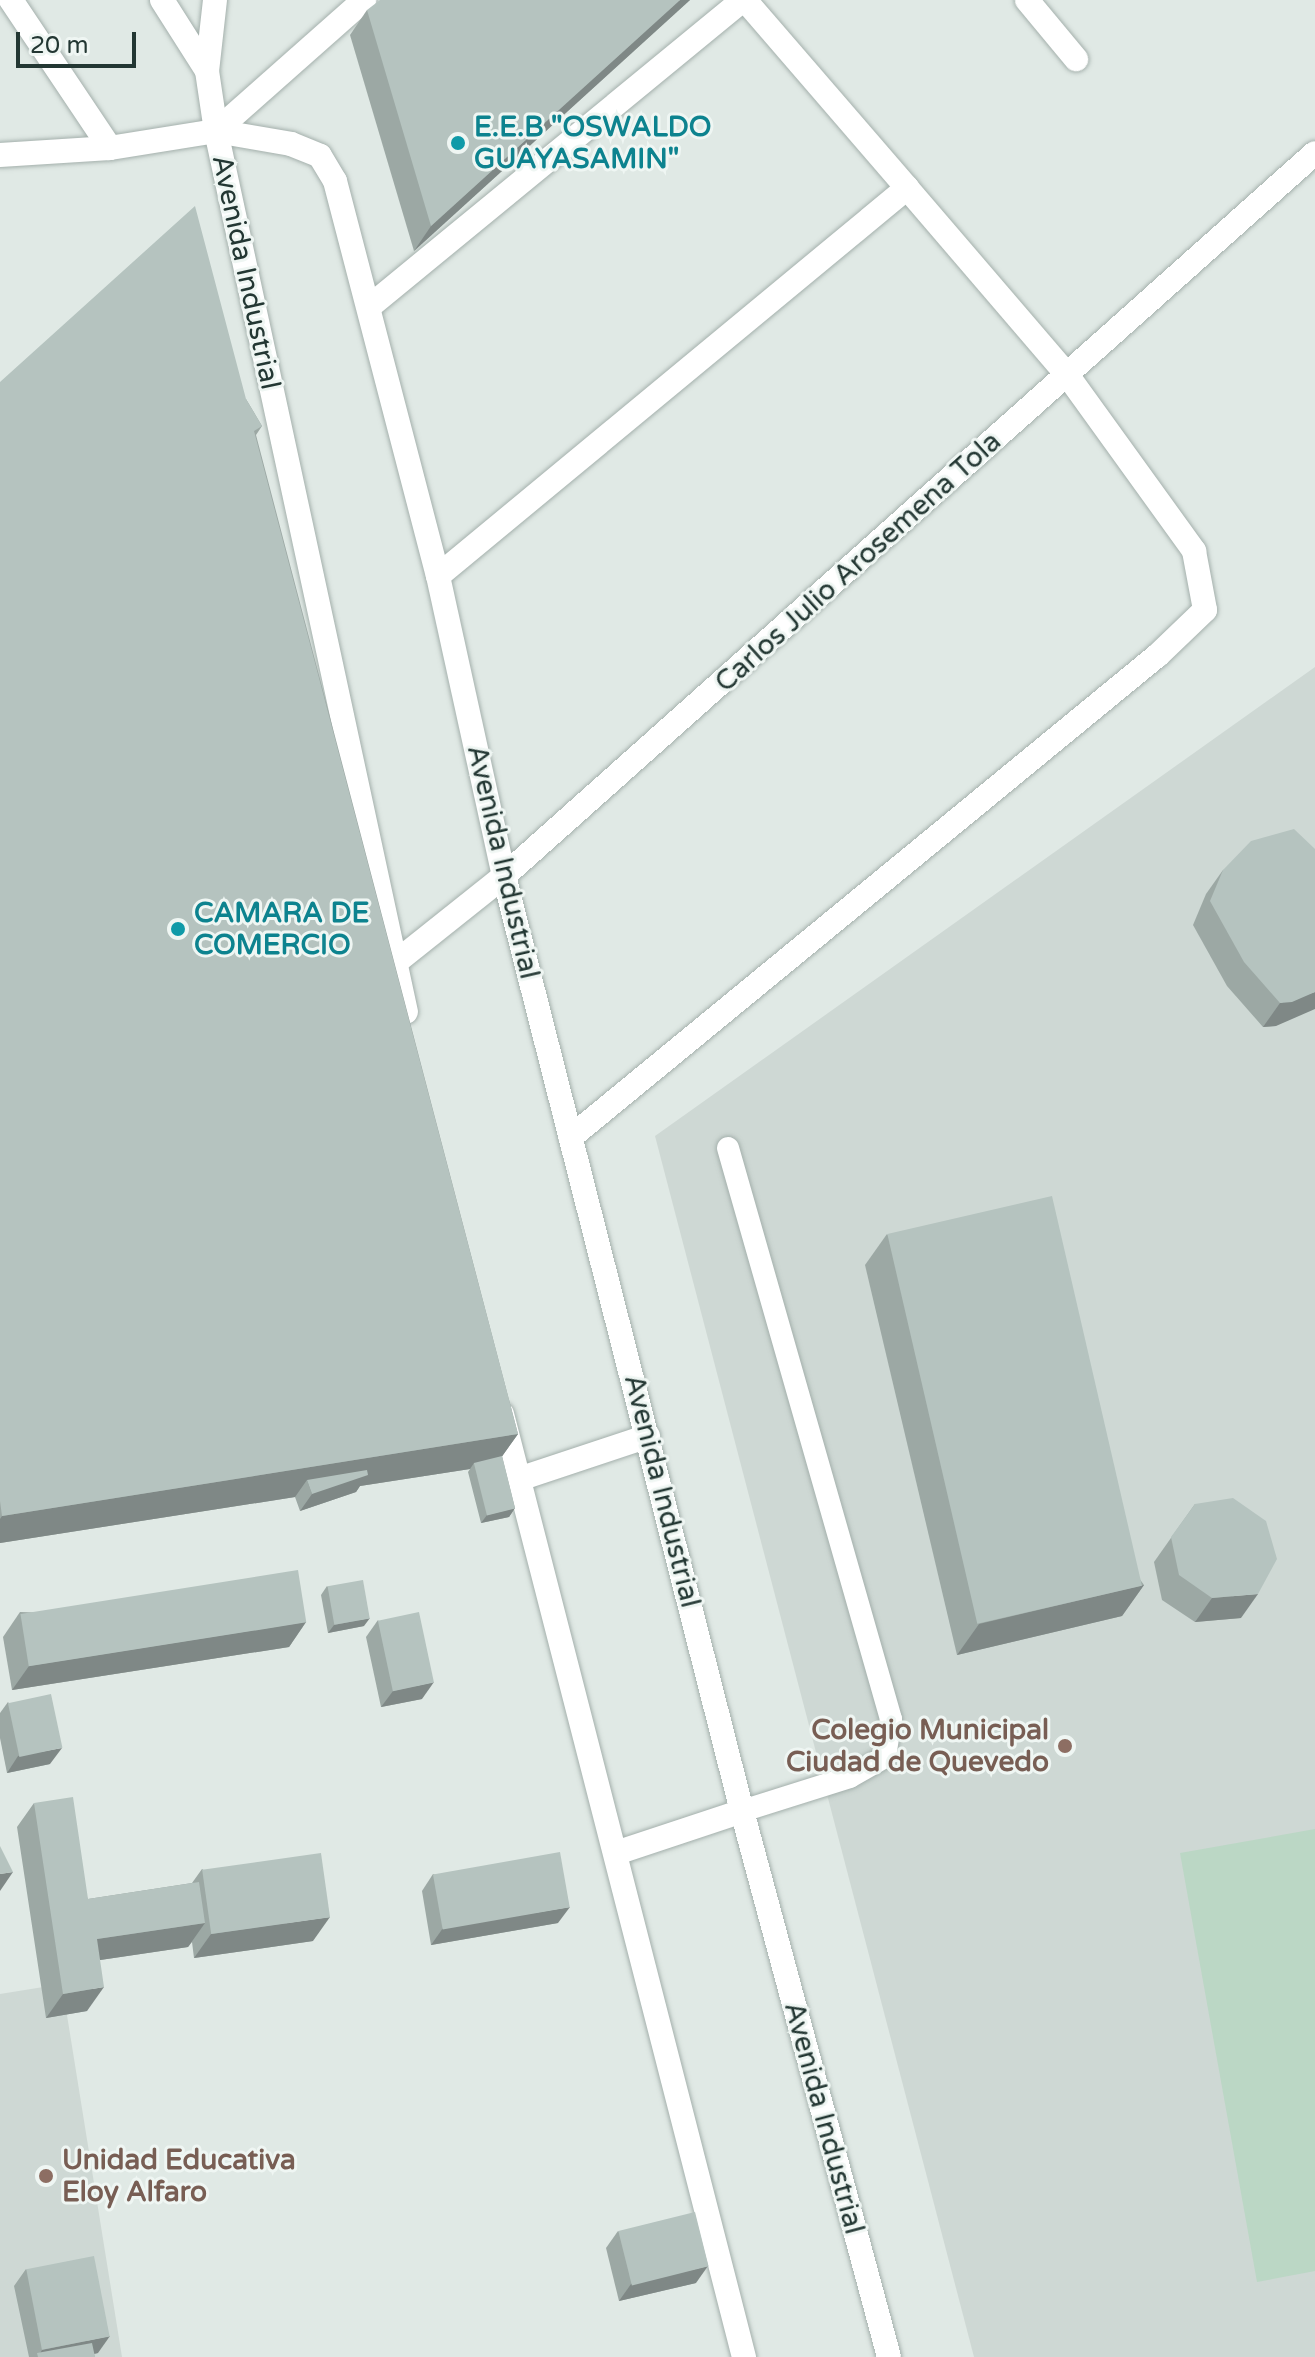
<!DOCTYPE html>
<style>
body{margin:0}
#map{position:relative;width:1315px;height:2357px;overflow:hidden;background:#e0e9e5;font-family:"Varela Round",sans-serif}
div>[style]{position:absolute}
.built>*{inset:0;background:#ced8d4}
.green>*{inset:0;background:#bbd7c5}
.roads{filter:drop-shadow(0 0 2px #a4b0ac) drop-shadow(0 0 2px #a4b0ac)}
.lane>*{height:22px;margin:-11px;padding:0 11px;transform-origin:11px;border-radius:11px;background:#fff}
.street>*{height:24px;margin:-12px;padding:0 12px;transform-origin:12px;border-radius:12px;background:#fff}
.wall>*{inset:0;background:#9ca8a4}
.shaded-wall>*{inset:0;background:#7f8886}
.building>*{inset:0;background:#b5c3bf;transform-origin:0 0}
.dots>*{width:22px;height:22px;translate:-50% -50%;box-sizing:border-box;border:4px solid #eff6f3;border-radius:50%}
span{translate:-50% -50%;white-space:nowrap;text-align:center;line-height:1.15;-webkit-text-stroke:6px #eff6f3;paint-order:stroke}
.culture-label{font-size:28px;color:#0d838f;font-weight:700}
.left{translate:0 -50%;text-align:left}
.street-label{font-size:28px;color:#233733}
.education-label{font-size:28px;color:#785e54;font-weight:700}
.right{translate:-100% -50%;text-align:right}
.scale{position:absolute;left:16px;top:32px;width:120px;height:36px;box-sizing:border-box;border:4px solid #233733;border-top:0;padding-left:10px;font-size:24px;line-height:28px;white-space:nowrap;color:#233733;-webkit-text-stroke:6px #eff6f3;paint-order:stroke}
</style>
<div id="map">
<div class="built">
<i style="clip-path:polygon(1315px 667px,1315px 2357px,974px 2357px,655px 1136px)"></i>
<i style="clip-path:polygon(62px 1984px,122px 2357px,0 2357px,0 1994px)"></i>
</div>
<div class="green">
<i style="clip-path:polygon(1315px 1829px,1315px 2271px,1257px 2282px,1180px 1853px)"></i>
</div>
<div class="roads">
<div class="lane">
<i style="left:728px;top:1148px;width:594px;rotate:74.07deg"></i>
<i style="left:891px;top:1719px;width:38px;rotate:99deg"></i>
<i style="left:885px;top:1757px;width:40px;rotate:150.3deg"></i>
<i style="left:850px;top:1777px;width:113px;rotate:162.5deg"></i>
</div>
<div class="street">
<i style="left:11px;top:0;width:178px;rotate:56.2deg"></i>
<i style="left:162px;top:0;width:84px;rotate:57.6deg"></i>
<i style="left:215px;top:0;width:71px;rotate:96.4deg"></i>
<i style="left:207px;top:71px;width:61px;rotate:81.5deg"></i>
<i style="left:216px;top:131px;width:901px;rotate:77.83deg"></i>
<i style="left:745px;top:0;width:248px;rotate:49.2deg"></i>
<i style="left:1027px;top:0;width:77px;rotate:50.3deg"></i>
<i style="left:216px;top:131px;width:76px;rotate:9.8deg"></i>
<i style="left:291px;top:144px;width:31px;rotate:22deg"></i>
<i style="left:320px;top:156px;width:29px;rotate:59deg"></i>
<i style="left:335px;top:181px;width:408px;rotate:75.4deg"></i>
<i style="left:438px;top:576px;width:307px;rotate:77.6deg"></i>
<i style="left:504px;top:876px;width:965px;rotate:75.72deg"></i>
<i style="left:742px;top:1811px;width:565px;rotate:74.93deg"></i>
<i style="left:0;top:155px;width:110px;rotate:-3.6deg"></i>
<i style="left:110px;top:148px;width:107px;rotate:-9.1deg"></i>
<i style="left:216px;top:131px;width:198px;rotate:-41.5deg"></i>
<i style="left:369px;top:307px;width:484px;rotate:-39.4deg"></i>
<i style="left:438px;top:576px;width:609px;rotate:-39.6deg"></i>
<i style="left:907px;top:188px;width:248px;rotate:49.4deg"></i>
<i style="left:1068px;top:376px;width:216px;rotate:54.2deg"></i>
<i style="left:1194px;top:551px;width:60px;rotate:79.4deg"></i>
<i style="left:1205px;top:610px;width:65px;rotate:136.2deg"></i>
<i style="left:1158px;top:655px;width:760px;rotate:140.61deg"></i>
<i style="left:395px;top:963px;width:139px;rotate:-38.6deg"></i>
<i style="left:504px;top:876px;width:1086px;rotate:-41.72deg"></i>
<i style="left:502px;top:1414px;width:974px;rotate:75.61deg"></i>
<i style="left:519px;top:1479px;width:136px;rotate:-18.4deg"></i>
<i style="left:616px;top:1853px;width:133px;rotate:-18.4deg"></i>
</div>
</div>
<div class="wall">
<i style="clip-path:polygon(690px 0,414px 251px,350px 35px,367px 10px)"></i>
<i style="clip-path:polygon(0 382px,246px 399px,262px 426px,256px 435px,518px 1434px,502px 1456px,515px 1508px,509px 1517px,481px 1523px,468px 1472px,470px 1469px,360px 1486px,356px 1492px,300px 1511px,295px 1497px,0 1543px)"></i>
<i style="clip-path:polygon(1315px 849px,1276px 1026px,1263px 1027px,1227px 986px,1193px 925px,1206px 894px,1223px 870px)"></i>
<i style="clip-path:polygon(887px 1234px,1144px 1585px,1122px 1616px,957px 1655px,865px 1265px)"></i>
<i style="clip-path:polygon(1195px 1504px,1241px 1618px,1195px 1622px,1162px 1600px,1154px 1562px)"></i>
<i style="clip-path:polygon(327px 1586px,364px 1626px,328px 1633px,321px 1595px)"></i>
<i style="clip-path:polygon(20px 1612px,306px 1622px,289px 1647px,12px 1690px,3px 1637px)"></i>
<i style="clip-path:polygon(378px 1620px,422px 1699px,381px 1707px,366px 1637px)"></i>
<i style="clip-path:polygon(8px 1702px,50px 1764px,7px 1773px,0 1738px,0 1713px)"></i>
<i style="clip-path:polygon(34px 1803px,88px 1899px,192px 1883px,202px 1869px,313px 1941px,194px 1958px,192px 1942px,188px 1947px,100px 1960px,87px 2011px,46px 2018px,17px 1827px)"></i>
<i style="clip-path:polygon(433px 1874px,558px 1923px,431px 1945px,422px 1891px)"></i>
<i style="clip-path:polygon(618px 2231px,696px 2283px,619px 2301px,606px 2248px)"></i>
<i style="clip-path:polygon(26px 2269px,98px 2353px,94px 2354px,95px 2357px,29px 2357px,14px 2286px)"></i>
</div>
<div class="shaded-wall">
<i style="clip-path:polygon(680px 0,690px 0,414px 251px,431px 226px)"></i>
<i style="clip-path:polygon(1315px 992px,1315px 1009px,1276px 1026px,1263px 1027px,1280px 1003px)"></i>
<i style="clip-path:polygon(518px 1434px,496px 1465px,474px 1463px,470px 1469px,360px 1486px,356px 1492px,300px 1511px,312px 1494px,307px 1480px,295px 1497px,0 1543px,0 1519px,2px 1516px)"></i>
<i style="clip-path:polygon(515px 1508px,509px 1517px,481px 1523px,487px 1515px)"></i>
<i style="clip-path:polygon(1144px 1585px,1122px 1616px,957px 1655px,979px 1624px)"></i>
<i style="clip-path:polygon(1258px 1594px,1241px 1618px,1195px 1622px,1212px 1598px)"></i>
<i style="clip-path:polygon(370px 1618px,364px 1626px,328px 1633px,334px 1625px)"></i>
<i style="clip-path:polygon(306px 1622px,289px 1647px,12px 1690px,29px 1666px)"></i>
<i style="clip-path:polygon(434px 1682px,422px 1699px,381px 1707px,393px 1691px)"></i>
<i style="clip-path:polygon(62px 1748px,50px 1764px,7px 1773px,18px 1756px)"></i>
<i style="clip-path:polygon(13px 1872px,0 1891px,0 1874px)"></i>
<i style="clip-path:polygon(570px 1907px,558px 1923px,431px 1945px,443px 1928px)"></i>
<i style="clip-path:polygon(330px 1917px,313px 1941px,194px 1958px,211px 1934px)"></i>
<i style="clip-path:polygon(205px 1923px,188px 1947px,80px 1963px,97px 1939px)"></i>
<i style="clip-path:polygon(104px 1987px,87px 2011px,46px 2018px,63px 1994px)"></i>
<i style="clip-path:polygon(708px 2266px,696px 2283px,619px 2301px,631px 2284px)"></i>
<i style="clip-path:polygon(110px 2336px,98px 2353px,79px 2357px,38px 2357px,42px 2350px)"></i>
</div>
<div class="building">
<i style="clip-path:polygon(380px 0,680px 0,431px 226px,367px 10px)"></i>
<i style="clip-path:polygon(195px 206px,246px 399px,262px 426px,254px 431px,518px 1434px,2px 1516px,0 1501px,0 382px)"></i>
<i style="clip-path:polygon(1294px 829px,1315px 849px,1315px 992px,1292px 1002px,1280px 1003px,1244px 962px,1210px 901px,1223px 870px,1251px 841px)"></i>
<i style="left:1052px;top:1196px;width:400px;height:169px;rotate:77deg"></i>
<i style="left:502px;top:1456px;width:54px;height:29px;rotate:76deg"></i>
<i style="clip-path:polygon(367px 1470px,368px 1475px,312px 1494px,307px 1480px)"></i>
<i style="clip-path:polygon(1233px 1498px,1266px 1521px,1277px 1559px,1258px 1594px,1212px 1598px,1179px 1575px,1171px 1537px,1195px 1504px)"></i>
<i style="left:298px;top:1570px;width:53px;height:281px;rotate:81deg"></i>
<i style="left:363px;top:1580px;width:39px;height:36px;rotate:80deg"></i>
<i style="left:419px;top:1612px;width:72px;height:42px;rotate:78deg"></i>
<i style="left:51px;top:1694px;width:55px;height:44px;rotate:78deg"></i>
<i style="clip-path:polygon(73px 1797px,88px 1899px,199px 1882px,205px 1923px,97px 1939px,104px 1987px,63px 1994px,34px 1803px)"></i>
<i style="clip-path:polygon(0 1846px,13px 1872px,0 1874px)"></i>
<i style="left:560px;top:1852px;width:56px;height:129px;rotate:80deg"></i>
<i style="left:321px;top:1853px;width:65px;height:120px;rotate:82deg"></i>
<i style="left:695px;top:2212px;width:56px;height:79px;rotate:76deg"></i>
<i style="left:94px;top:2256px;width:82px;height:69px;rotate:79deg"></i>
<i style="clip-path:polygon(92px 2343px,95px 2357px,38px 2357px,37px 2353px)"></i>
</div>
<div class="dots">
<i style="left:458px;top:143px;background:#0f9aa8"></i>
<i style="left:178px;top:929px;background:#0f9aa8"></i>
<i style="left:1065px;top:1746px;background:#8d6e63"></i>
<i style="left:46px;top:2176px;background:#8d6e63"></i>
</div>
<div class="culture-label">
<span class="left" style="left:474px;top:143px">E.E.B "OSWALDO<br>GUAYASAMIN"</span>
<span class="left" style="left:194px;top:929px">CAMARA DE<br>COMERCIO</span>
</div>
<div class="street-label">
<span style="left:246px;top:272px;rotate:78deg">Avenida Industrial</span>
<span style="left:858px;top:562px;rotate:-42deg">Carlos Julio Arosemena Tola</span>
<span style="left:503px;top:862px;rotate:77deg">Avenida Industrial</span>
<span style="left:662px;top:1491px;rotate:76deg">Avenida Industrial</span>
<span style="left:824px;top:2118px;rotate:75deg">Avenida Industrial</span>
</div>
<div class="education-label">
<span class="right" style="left:1049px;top:1746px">Colegio Municipal<br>Ciudad de Quevedo</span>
<span class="left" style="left:62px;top:2176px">Unidad Educativa<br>Eloy Alfaro</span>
</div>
<div class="scale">20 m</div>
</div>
